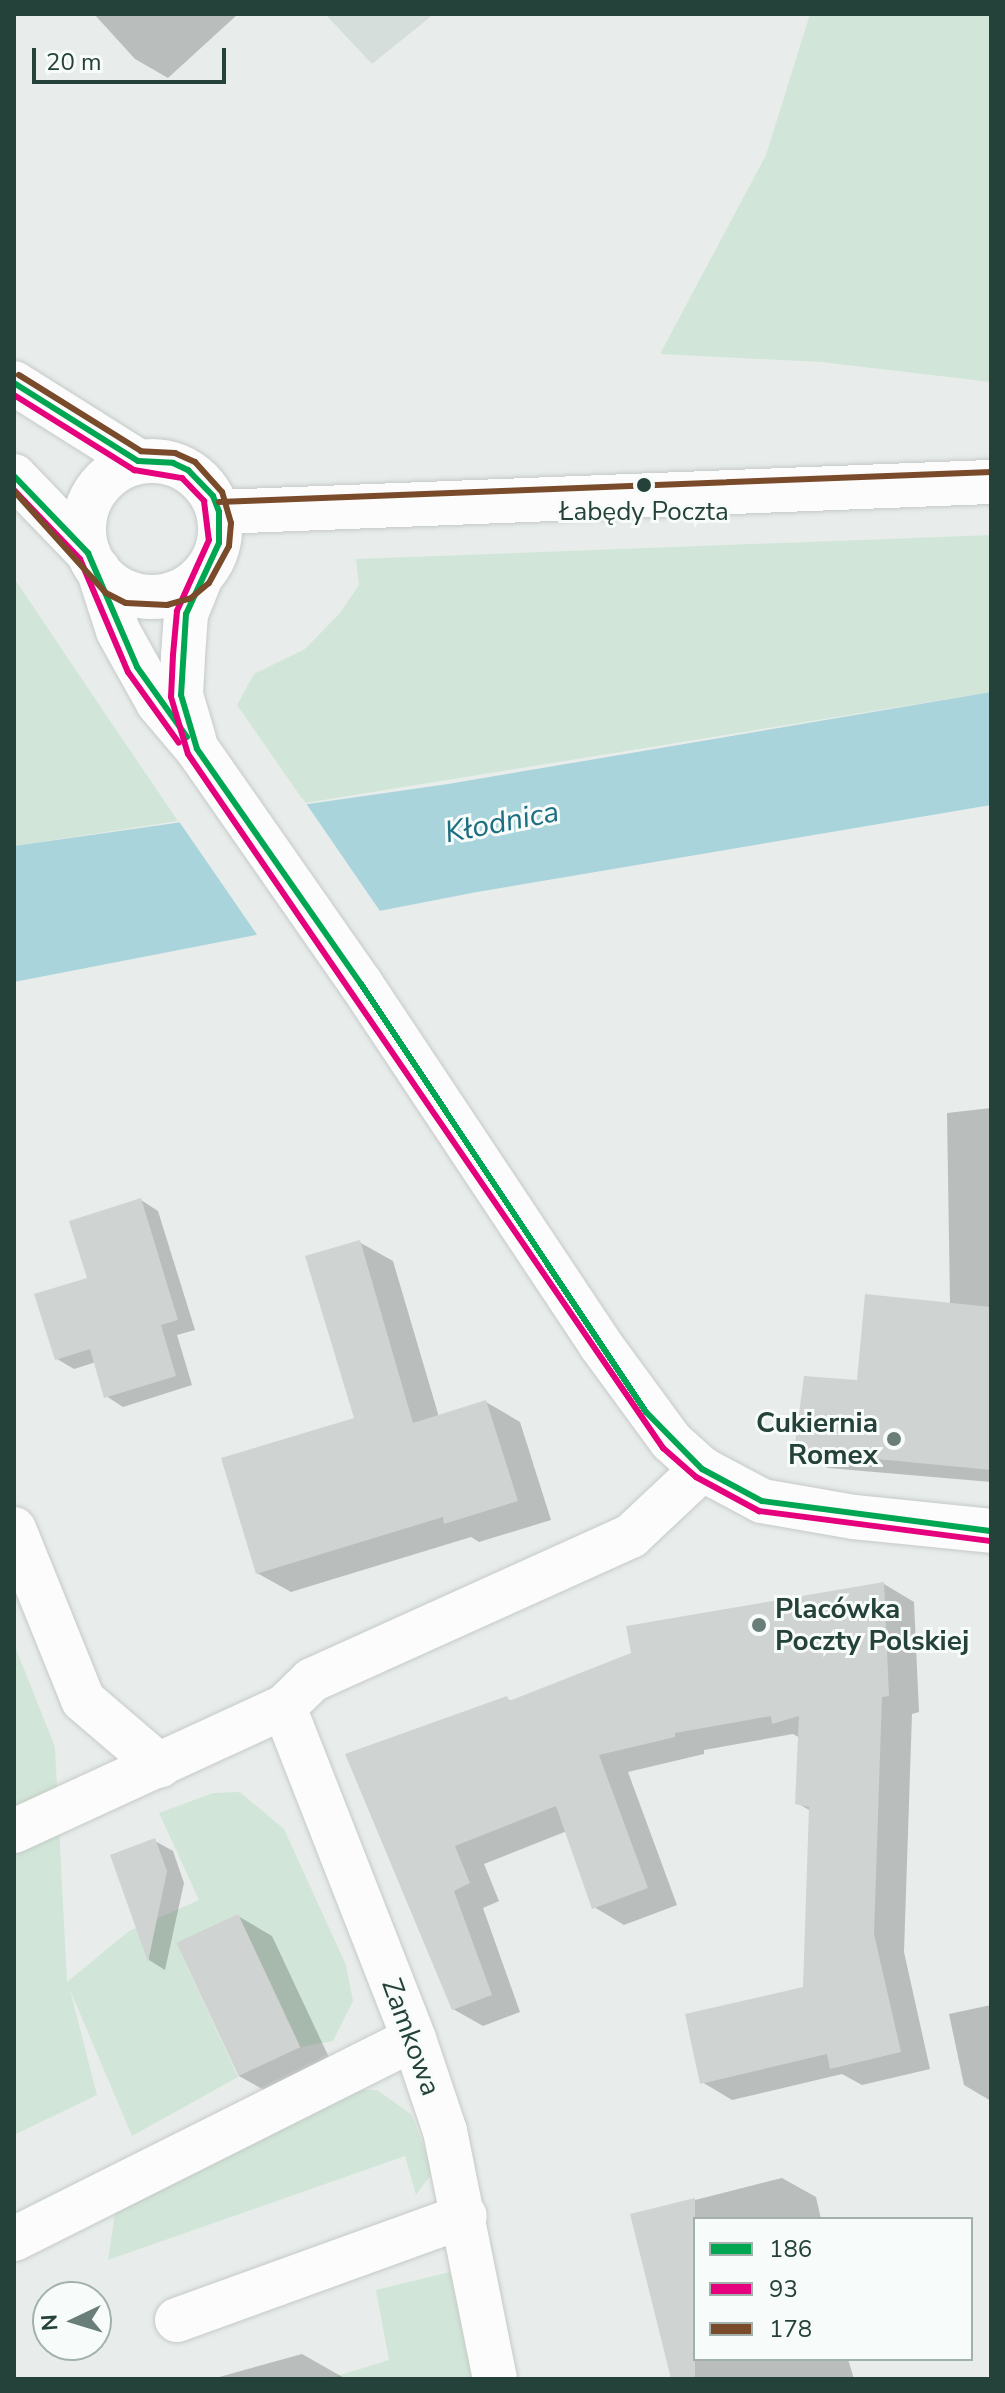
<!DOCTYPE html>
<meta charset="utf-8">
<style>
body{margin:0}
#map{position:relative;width:1005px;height:2393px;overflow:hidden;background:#e8edeb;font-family:"Nunito Sans",sans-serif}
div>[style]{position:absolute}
.built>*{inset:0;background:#d6dedb}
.green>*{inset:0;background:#d1e6d8}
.water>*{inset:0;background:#a9d4db}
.pier>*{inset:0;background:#e8edeb}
.shadow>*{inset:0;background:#0003}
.building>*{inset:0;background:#cfd4d2;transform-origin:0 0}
.roads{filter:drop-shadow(0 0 2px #c5cac8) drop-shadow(0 0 2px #c5cac8)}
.minor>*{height:44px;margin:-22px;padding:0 22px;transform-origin:22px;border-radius:22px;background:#fcfcfc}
.minor>.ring{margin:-22px;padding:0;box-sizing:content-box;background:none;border:44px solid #fcfcfc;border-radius:50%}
.bus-1>*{height:6px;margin:-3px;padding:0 3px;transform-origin:3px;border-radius:3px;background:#00a651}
.bus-2>*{height:6px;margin:-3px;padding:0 3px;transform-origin:3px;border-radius:3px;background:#e5007d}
.bus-3>*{height:6px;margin:-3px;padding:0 3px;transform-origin:3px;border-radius:3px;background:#7a4b2a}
.dots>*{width:22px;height:22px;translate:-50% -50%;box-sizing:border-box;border:4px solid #f7fbf9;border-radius:50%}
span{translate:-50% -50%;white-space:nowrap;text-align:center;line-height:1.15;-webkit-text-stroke:6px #f7fbf9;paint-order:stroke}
.bus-label{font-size:26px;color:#24423a}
.poi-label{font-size:28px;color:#24423a;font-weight:700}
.right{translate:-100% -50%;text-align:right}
.left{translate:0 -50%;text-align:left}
.street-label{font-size:28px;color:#24423a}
.water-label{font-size:30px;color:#1c6f80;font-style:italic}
.frame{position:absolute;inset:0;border:16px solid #24423a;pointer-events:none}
.legend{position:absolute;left:693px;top:2217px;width:280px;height:144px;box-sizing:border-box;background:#f7fbf9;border:2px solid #a3b1ad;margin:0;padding:10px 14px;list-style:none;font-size:24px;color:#24423a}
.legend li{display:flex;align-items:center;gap:16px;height:40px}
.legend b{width:40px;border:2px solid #a3b1ad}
.north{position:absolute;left:32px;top:2281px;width:80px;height:80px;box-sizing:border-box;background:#f7fbf9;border:2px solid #a3b1ad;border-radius:50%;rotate:266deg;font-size:22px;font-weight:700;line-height:32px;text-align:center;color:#24423a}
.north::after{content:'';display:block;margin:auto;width:28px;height:36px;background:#697e78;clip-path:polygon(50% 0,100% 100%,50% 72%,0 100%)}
.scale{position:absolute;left:32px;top:48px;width:194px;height:36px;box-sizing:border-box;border:4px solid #24423a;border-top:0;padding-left:10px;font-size:24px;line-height:28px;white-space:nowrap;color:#24423a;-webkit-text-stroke:6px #f7fbf9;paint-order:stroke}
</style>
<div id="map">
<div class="built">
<i style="clip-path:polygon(325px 14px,434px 14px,372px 64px)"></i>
</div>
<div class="green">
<i style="clip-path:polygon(810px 14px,991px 14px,991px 382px,821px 362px,660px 354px,766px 155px)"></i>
<i style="clip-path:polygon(991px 535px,991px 692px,305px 803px,237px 705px,254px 674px,305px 649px,340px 613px,359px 585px,356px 559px)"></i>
<i style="clip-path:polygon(14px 578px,100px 706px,178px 821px,14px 846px)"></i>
<i style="clip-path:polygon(14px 1644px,55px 1747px,67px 1982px,129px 1931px,199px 1900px,159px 1813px,213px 1793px,240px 1792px,284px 1829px,346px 1965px,353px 2001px,333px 2041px,301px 2047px,238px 1914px,177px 1944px,238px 2077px,132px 2136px,70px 1990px,97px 2095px,14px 2135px)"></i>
<i style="clip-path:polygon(349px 2090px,377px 2090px,412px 2115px,433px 2172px,416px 2195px,405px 2156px,108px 2260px,115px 2213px)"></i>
<i style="clip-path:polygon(450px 2272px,472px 2379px,327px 2379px,389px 2360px,376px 2290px)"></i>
</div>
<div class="water">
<i style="clip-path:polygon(991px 692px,991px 805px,477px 892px,14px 982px,14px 846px,448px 784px)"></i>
</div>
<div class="pier">
<i style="clip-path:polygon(303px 799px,382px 914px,260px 939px,176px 817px)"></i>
</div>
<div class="shadow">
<i style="clip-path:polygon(94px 14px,238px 14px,168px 78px,135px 59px)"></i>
<i style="clip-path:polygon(991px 1108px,991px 1482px,828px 1468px,796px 1450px,859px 1383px,950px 1305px,947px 1113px)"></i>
<i style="clip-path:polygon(141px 1200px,158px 1211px,195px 1330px,177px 1335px,192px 1385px,123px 1407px,106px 1396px,96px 1362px,74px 1369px,57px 1359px,90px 1279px)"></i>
<i style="clip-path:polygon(359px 1242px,393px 1261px,439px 1417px,486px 1402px,520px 1422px,551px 1520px,479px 1542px,471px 1537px,291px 1592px,257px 1573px,356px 1420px)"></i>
<i style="clip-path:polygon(884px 1584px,914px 1602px,919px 1712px,912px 1714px,904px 1952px,930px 2069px,862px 2085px,842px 2074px,732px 2100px,702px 2082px,805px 1988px,811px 1811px,797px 1803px,800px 1738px,793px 1734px,704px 1750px,704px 1754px,628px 1772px,677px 1905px,624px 1925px,594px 1907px,567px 1831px,484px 1864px,499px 1901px,483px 1908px,520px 2012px,483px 2026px,453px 2009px,348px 1755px,507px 1699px,513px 1702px)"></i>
<i style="clip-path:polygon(155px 1841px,173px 1851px,184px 1883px,165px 1970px,149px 1960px,113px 1857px)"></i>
<i style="clip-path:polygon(238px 1916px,272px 1936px,333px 2066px,273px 2095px,239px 2076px)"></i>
<i style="clip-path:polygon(991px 2005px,991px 2101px,964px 2085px,949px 2014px)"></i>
<i style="clip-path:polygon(782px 2178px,816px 2197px,821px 2219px,695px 2219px,695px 2359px,848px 2359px,854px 2379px,677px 2379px,632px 2216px)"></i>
<i style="clip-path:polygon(302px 2354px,346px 2379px,212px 2379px)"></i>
</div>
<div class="building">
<i style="clip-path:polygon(141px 1198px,178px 1320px,161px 1325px,176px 1376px,104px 1398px,90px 1349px,55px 1360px,34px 1294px,87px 1278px,69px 1221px)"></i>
<i style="clip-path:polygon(360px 1240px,413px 1423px,486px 1400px,518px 1501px,444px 1524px,443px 1517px,256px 1574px,221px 1458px,354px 1418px,305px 1256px)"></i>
<i style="clip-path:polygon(865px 1294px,991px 1307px,991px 1470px,794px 1451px,804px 1376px,857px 1380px)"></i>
<i style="clip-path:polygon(884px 1582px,889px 1696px,882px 1697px,874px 1934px,901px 2052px,830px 2069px,827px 2054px,700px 2084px,685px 2014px,803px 1987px,809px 1807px,795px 1804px,799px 1716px,772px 1724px,771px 1716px,675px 1733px,675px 1737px,599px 1755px,648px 1888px,592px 1909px,556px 1806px,455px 1846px,470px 1883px,454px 1891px,492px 1995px,452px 2010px,345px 1754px,507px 1696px,509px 1701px,631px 1653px,626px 1626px)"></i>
<i style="clip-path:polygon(155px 1838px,167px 1871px,148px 1962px,110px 1855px)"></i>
<i style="left:238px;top:1914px;width:147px;height:68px;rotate:65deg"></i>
<i style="clip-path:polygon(695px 2198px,695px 2379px,671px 2379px,630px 2214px)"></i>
</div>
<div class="roads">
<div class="minor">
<i style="left:14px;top:383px;width:146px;rotate:32.2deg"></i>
<i class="ring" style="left:84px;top:461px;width:92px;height:92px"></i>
<i style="left:14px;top:476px;width:107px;rotate:46.1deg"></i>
<i style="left:219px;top:512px;width:773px;rotate:-2.23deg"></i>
<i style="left:98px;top:569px;width:65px;rotate:72.1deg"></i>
<i style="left:118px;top:631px;width:82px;rotate:60.9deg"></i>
<i style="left:158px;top:703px;width:60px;rotate:49.7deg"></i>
<i style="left:197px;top:749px;width:287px;rotate:55.1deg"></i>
<i style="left:361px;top:984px;width:432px;rotate:56.4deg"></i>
<i style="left:600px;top:1344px;width:120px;rotate:53.8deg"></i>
<i style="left:671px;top:1441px;width:42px;rotate:42.1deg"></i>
<i style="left:702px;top:1469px;width:68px;rotate:28.1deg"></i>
<i style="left:762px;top:1501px;width:93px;rotate:9.9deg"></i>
<i style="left:854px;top:1517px;width:138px;rotate:5.8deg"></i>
<i style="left:194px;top:739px;width:46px;rotate:-106.5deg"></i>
<i style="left:181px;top:695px;width:39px;rotate:-87deg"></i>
<i style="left:183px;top:656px;width:42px;rotate:-85.9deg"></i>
<i style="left:186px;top:614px;width:40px;rotate:-68deg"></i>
<i style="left:14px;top:1529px;width:184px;rotate:68deg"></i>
<i style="left:83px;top:1700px;width:101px;rotate:40.6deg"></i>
<i style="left:284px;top:1707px;width:357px;rotate:68.6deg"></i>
<i style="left:414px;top:2039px;width:97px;rotate:71.4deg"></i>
<i style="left:445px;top:2131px;width:253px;rotate:78.6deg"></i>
<i style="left:14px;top:1831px;width:297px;rotate:-24.7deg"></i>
<i style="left:284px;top:1707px;width:39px;rotate:-44deg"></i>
<i style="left:312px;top:1680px;width:350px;rotate:-24.3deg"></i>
<i style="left:631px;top:1536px;width:98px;rotate:-43.3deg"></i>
<i style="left:14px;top:2239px;width:447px;rotate:-26.6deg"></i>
<i style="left:177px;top:2320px;width:306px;rotate:-19.9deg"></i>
</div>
</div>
<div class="bus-1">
<i style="left:14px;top:383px;width:146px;rotate:32.2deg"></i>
<i style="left:138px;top:461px;width:35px;rotate:3deg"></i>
<i style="left:173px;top:463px;width:17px;rotate:25deg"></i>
<i style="left:188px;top:470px;width:36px;rotate:46deg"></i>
<i style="left:213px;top:496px;width:17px;rotate:69deg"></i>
<i style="left:219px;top:512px;width:31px;rotate:90deg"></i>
<i style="left:219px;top:543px;width:78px;rotate:114.9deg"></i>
<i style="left:186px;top:614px;width:81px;rotate:93.5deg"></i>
<i style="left:181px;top:695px;width:56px;rotate:73.5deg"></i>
<i style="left:197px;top:749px;width:287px;rotate:55.1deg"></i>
<i style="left:361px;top:984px;width:514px;rotate:56.34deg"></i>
<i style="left:646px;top:1412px;width:80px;rotate:45.5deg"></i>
<i style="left:702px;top:1469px;width:68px;rotate:28.1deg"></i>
<i style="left:762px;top:1501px;width:231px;rotate:7.5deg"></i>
<i style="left:14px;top:476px;width:107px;rotate:46.1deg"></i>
<i style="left:88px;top:553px;width:124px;rotate:66.7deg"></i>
<i style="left:137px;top:667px;width:86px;rotate:54.5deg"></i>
</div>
<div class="bus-2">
<i style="left:14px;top:395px;width:142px;rotate:32deg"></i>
<i style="left:134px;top:470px;width:49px;rotate:9.5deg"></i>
<i style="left:182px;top:478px;width:32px;rotate:46deg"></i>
<i style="left:204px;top:501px;width:39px;rotate:83deg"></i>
<i style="left:209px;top:540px;width:78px;rotate:114.3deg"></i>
<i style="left:177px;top:611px;width:44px;rotate:95.2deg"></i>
<i style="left:173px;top:655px;width:42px;rotate:92.7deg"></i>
<i style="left:171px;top:697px;width:59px;rotate:73.4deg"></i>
<i style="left:188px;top:754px;width:841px;rotate:55.61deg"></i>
<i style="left:663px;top:1448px;width:44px;rotate:41.3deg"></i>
<i style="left:696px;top:1477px;width:72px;rotate:28.4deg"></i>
<i style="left:759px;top:1511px;width:233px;rotate:7.4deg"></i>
<i style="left:14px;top:490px;width:95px;rotate:46.3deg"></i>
<i style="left:80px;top:559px;width:123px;rotate:67deg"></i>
<i style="left:128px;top:672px;width:87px;rotate:54.3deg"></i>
</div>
<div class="bus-3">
<i style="left:14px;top:491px;width:137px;rotate:48deg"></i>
<i style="left:106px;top:593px;width:22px;rotate:27deg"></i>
<i style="left:126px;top:603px;width:41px;rotate:2.8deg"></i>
<i style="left:167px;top:605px;width:25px;rotate:-16deg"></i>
<i style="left:191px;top:598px;width:23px;rotate:-40deg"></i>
<i style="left:209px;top:583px;width:42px;rotate:-61.6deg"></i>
<i style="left:229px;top:546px;width:23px;rotate:-85deg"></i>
<i style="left:231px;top:523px;width:32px;rotate:-106deg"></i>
<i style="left:222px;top:492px;width:40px;rotate:-132deg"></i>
<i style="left:195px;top:462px;width:22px;rotate:-156deg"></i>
<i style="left:175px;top:453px;width:34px;rotate:-177deg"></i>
<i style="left:141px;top:451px;width:144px;rotate:-148.1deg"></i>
<i style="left:219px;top:502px;width:773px;rotate:-2.23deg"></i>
</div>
<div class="dots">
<i style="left:644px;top:485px;background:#24423a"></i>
<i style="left:894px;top:1439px;background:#697e78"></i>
<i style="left:759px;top:1625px;background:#697e78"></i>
</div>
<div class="bus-label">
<span style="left:644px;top:512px">Łabędy Poczta</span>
</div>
<div class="poi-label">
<span class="right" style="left:878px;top:1439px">Cukiernia<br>Romex</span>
<span class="left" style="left:775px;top:1625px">Placówka<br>Poczty Polskiej</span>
</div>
<div class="street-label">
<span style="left:411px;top:2037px;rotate:70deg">Zamkowa</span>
</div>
<div class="water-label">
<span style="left:502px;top:823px;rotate:-11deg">Kłodnica</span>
</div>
<div class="frame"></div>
<ul class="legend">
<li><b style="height:10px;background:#00a651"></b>186</li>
<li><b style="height:10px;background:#e5007d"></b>93</li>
<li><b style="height:10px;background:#7a4b2a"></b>178</li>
</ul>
<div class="north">N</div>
<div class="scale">20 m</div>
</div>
